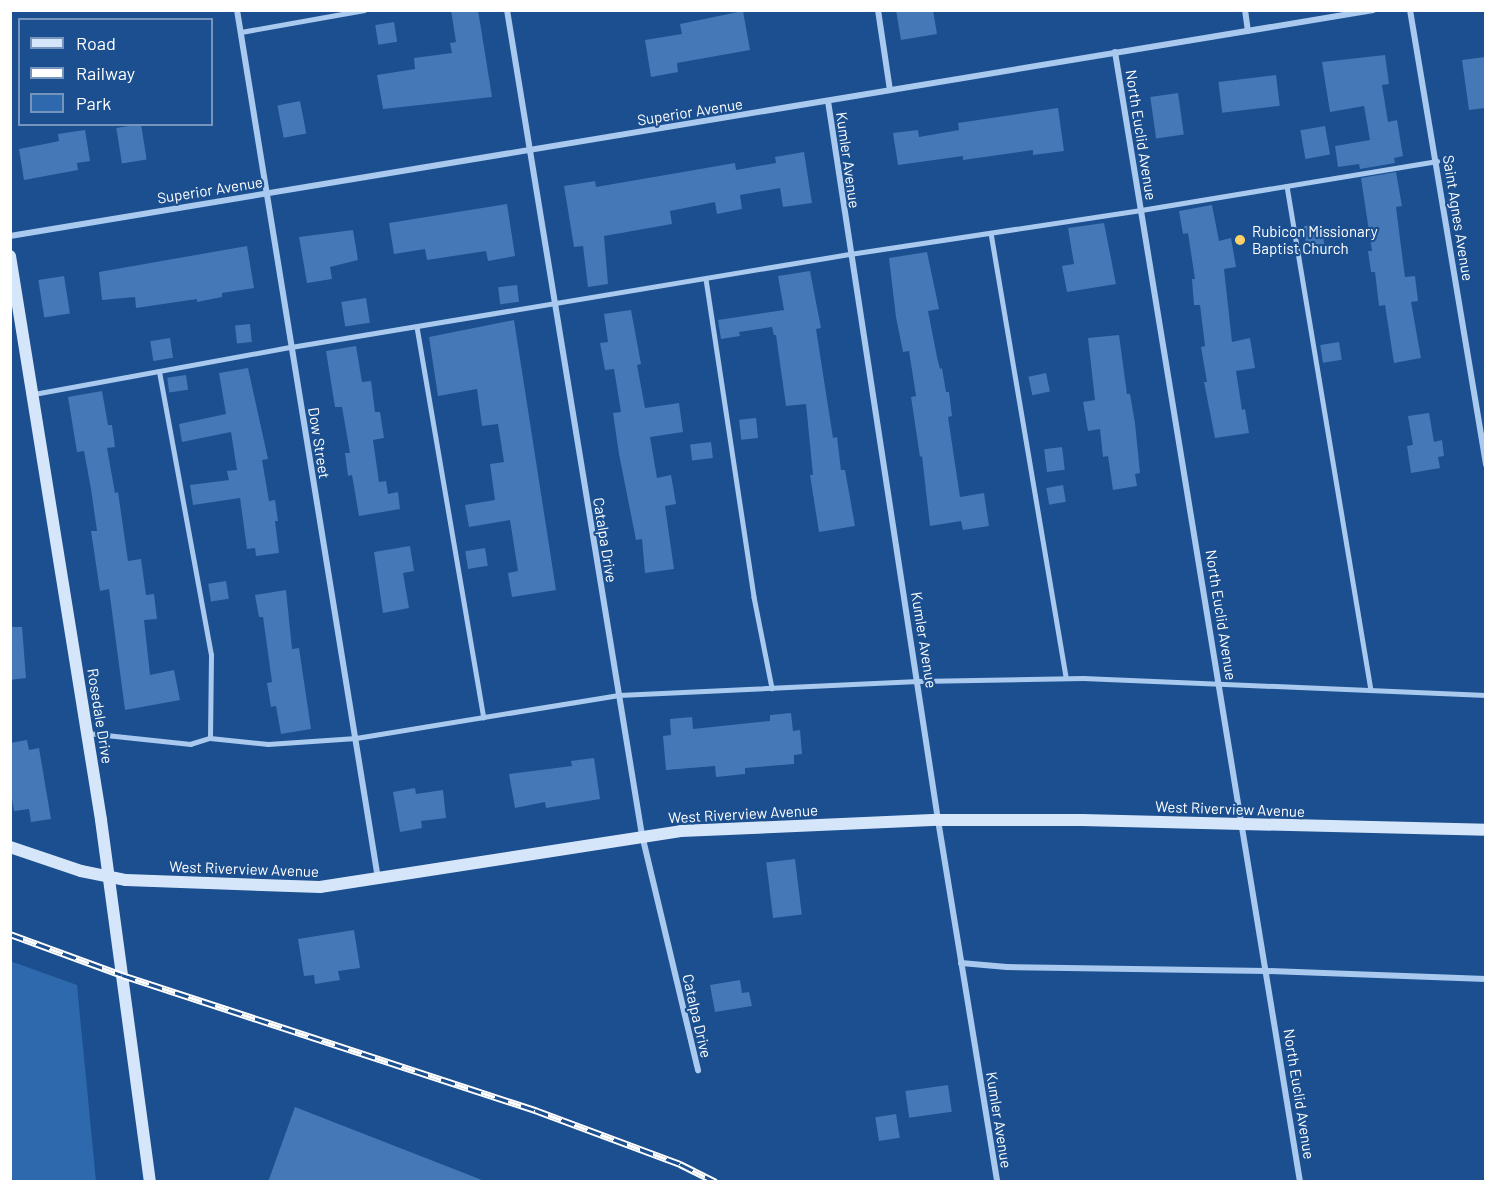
<!DOCTYPE html>
<style>
body{margin:0}
#map{position:relative;width:1496px;height:1192px;overflow:hidden;background:#1b4f8f;font-family:Barlow,sans-serif}
div>[style]{position:absolute}
.green>*{inset:0;background:#2e69ad}
.building>*{inset:0;background:#4478b7;transform-origin:0 0}
.lane>*{height:4.5px;margin:-2.25px;padding:0 2.25px;transform-origin:2.25px;border-radius:2.25px;background:#a9c9ee}
.street>*{height:6px;margin:-3px;padding:0 3px;transform-origin:3px;border-radius:3px;background:#a9c9ee}
.secondary>*{height:12px;margin:-6px;padding:0 6px;transform-origin:6px;border-radius:6px;background:#d6e6fa}
.rail>*{height:7px;margin-top:-3.5px;transform-origin:0;background:repeating-linear-gradient(90deg,#1b4f8f 0 14px,#fff 0 28px);box-sizing:border-box;border-block:2px solid #fff}
.dots>*{width:16px;height:16px;translate:-50% -50%;box-sizing:border-box;border:3px solid #1b4f8f;border-radius:50%}
span{translate:-50% -50%;white-space:nowrap;text-align:center;line-height:1.15;-webkit-text-stroke:4.5px #1b4f8f;paint-order:stroke}
.street-label{font-size:15px;color:#fff}
.poi-label{font-size:15px;color:#fff}
.left{translate:0 -50%;text-align:left}
.frame{position:absolute;inset:0;border:12px solid #fff;pointer-events:none}
.legend{position:absolute;left:18px;top:18px;width:195px;height:108px;box-sizing:border-box;background:#1b4f8f;border:2px solid #7695bc;margin:0;padding:8px 10px;list-style:none;font-size:18px;color:#fff}
.legend li{display:flex;align-items:center;gap:12px;height:30px}
.legend b{width:30px;border:2px solid #7695bc}
</style>
<div id="map">
<div class="green">
<i style="clip-path:polygon(10px 961px,77px 985px,96px 1181px,11px 1181px)"></i>
</div>
<div class="building">
<i style="clip-path:polygon(451px 10px,478px 10px,492px 97px,383px 109px,377px 75px,415px 69px,414px 58px,452px 53px,450px 43px,456px 42px)"></i>
<i style="clip-path:polygon(896px 10px,933px 10px,937px 34px,901px 40px)"></i>
<i style="clip-path:polygon(743px 11px,750px 50px,677px 63px,678px 72px,651px 77px,645px 40px,682px 34px,680px 24px)"></i>
<i style="left:394px;top:22px;width:20px;height:19px;rotate:81deg"></i>
<i style="clip-path:polygon(1385px 55px,1389px 84px,1382px 85px,1388px 122px,1397px 120px,1403px 156px,1394px 158px,1395px 163px,1360px 169px,1359px 164px,1338px 167px,1335px 146px,1370px 140px,1364px 106px,1330px 112px,1322px 62px)"></i>
<i style="clip-path:polygon(1485px 57px,1485px 108px,1469px 110px,1462px 60px)"></i>
<i style="left:1276px;top:75px;width:31px;height:58px;rotate:83deg"></i>
<i style="left:1178px;top:93px;width:42px;height:28px;rotate:82deg"></i>
<i style="left:300px;top:101px;width:33px;height:23px;rotate:79deg"></i>
<i style="clip-path:polygon(1058px 108px,1064px 151px,1033px 155px,1033px 150px,963px 160px,963px 156px,898px 165px,893px 133px,918px 130px,919px 137px,959px 130px,958px 123px)"></i>
<i style="left:141px;top:124px;width:36px;height:25px;rotate:81deg"></i>
<i style="left:1325px;top:126px;width:29px;height:25px;rotate:80deg"></i>
<i style="clip-path:polygon(85px 130px,90px 161px,77px 163px,78px 170px,24px 180px,19px 149px,50px 143px,59px 141px,58px 134px)"></i>
<i style="clip-path:polygon(804px 152px,812px 203px,783px 207px,780px 188px,740px 195px,742px 209px,717px 214px,715px 202px,670px 211px,672px 224px,604px 236px,608px 284px,588px 287px,583px 246px,574px 247px,564px 186px,595px 181px,596px 187px,735px 163px,736px 170px,776px 163px,775px 157px)"></i>
<i style="clip-path:polygon(1396px 172px,1402px 206px,1396px 207px,1400px 239px,1405px 277px,1415px 276px,1418px 301px,1411px 302px,1421px 358px,1394px 363px,1385px 305px,1379px 306px,1375px 272px,1371px 272px,1368px 251px,1372px 251px,1361px 178px)"></i>
<i style="clip-path:polygon(507px 204px,515px 256px,488px 261px,486px 251px,427px 260px,425px 249px,394px 254px,389px 223px)"></i>
<i style="clip-path:polygon(1212px 205px,1219px 241px,1231px 238px,1236px 267px,1224px 269px,1232px 342px,1250px 338px,1255px 368px,1236px 371px,1242px 410px,1245px 409px,1249px 433px,1215px 438px,1204px 382px,1207px 382px,1201px 347px,1205px 346px,1200px 305px,1194px 305px,1192px 279px,1195px 279px,1188px 233px,1183px 234px,1179px 211px)"></i>
<i style="clip-path:polygon(1104px 223px,1116px 284px,1067px 292px,1062px 266px,1074px 264px,1068px 228px)"></i>
<i style="left:1322px;top:224px;width:20px;height:18px;rotate:84deg"></i>
<i style="clip-path:polygon(353px 230px,358px 260px,330px 267px,332px 279px,307px 283px,299px 237px)"></i>
<i style="clip-path:polygon(247px 246px,254px 288px,222px 293px,222px 297px,197px 302px,197px 299px,136px 308px,135px 297px,102px 300px,99px 272px)"></i>
<i style="clip-path:polygon(927px 252px,939px 309px,928px 311px,937px 357px,940px 369px,942px 368px,946px 392px,949px 392px,952px 416px,948px 417px,960px 497px,984px 493px,989px 526px,963px 530px,961px 521px,930px 526px,922px 456px,920px 457px,911px 397px,916px 396px,909px 351px,903px 352px,896px 317px,889px 258px)"></i>
<i style="clip-path:polygon(810px 271px,821px 328px,816px 329px,833px 438px,837px 437px,841px 470px,845px 470px,855px 526px,819px 532px,810px 475px,813px 475px,806px 404px,786px 406px,776px 335px,774px 335px,772px 327px,739px 332px,740px 336px,721px 339px,718px 320px,784px 310px,778px 276px)"></i>
<i style="left:64px;top:276px;width:38px;height:26px;rotate:81deg"></i>
<i style="left:517px;top:285px;width:17px;height:19px;rotate:83deg"></i>
<i style="left:366px;top:298px;width:25px;height:25px;rotate:81deg"></i>
<i style="clip-path:polygon(631px 310px,641px 364px,637px 365px,645px 408px,679px 403px,683px 432px,650px 437px,657px 478px,671px 475px,676px 504px,665px 506px,674px 569px,645px 573px,642px 539px,636px 540px,619px 454px,613px 413px,621px 412px,614px 369px,605px 370px,600px 343px,608px 342px,604px 314px)"></i>
<i style="clip-path:polygon(514px 320px,556px 590px,512px 597px,508px 573px,518px 571px,510px 520px,469px 527px,465px 505px,495px 500px,490px 464px,504px 462px,498px 424px,482px 426px,477px 389px,438px 396px,429px 337px)"></i>
<i style="left:250px;top:324px;width:18px;height:15px;rotate:84deg"></i>
<i style="clip-path:polygon(1119px 335px,1127px 394px,1130px 394px,1135px 423px,1140px 473px,1135px 474px,1137px 486px,1113px 490px,1108px 456px,1103px 457px,1100px 429px,1088px 431px,1083px 402px,1095px 400px,1088px 338px)"></i>
<i style="left:170px;top:338px;width:20px;height:20px;rotate:81deg"></i>
<i style="left:1339px;top:342px;width:18px;height:19px;rotate:81deg"></i>
<i style="clip-path:polygon(356px 346px,362px 382px,371px 381px,375px 412px,380px 412px,384px 438px,373px 440px,379px 482px,386px 481px,388px 494px,398px 492px,400px 509px,359px 516px,352px 475px,348px 476px,345px 453px,350px 453px,342px 407px,335px 407px,326px 351px)"></i>
<i style="clip-path:polygon(248px 368px,268px 459px,262px 460px,269px 501px,275px 500px,278px 521px,275px 521px,279px 553px,256px 556px,255px 548px,247px 549px,240px 498px,193px 505px,190px 485px,229px 480px,227px 471px,237px 470px,231px 432px,182px 442px,179px 424px,226px 414px,219px 373px)"></i>
<i style="left:1046px;top:373px;width:19px;height:18px;rotate:78deg"></i>
<i style="left:186px;top:375px;width:15px;height:19px;rotate:82deg"></i>
<i style="clip-path:polygon(102px 391px,108px 425px,112px 425px,115px 447px,107px 448px,115px 493px,118px 492px,128px 561px,141px 559px,146px 595px,154px 594px,157px 619px,144px 620px,150px 675px,174px 670px,180px 700px,125px 710px,109px 589px,100px 591px,91px 531px,97px 531px,91px 489px,84px 451px,77px 452px,68px 397px)"></i>
<i style="clip-path:polygon(1429px 413px,1434px 442px,1442px 440px,1444px 456px,1438px 457px,1440px 468px,1411px 473px,1407px 446px,1413px 445px,1408px 416px)"></i>
<i style="left:756px;top:418px;width:20px;height:17px;rotate:84deg"></i>
<i style="left:711px;top:442px;width:16px;height:21px;rotate:83deg"></i>
<i style="left:1062px;top:447px;width:23px;height:18px;rotate:83deg"></i>
<i style="left:1063px;top:485px;width:17px;height:17px;rotate:80deg"></i>
<i style="clip-path:polygon(410px 546px,414px 571px,403px 573px,409px 608px,383px 613px,374px 552px)"></i>
<i style="left:485px;top:548px;width:18px;height:20px;rotate:81deg"></i>
<i style="left:226px;top:581px;width:18px;height:18px;rotate:81deg"></i>
<i style="clip-path:polygon(286px 590px,292px 649px,299px 648px,311px 729px,281px 734px,276px 706px,271px 707px,267px 683px,272px 682px,268px 653px,263px 617px,259px 617px,255px 595px)"></i>
<i style="clip-path:polygon(10px 627px,22px 627px,26px 678px,10px 680px)"></i>
<i style="clip-path:polygon(791px 713px,793px 731px,800px 730px,802px 754px,794px 755px,794px 764px,745px 768px,745px 774px,716px 777px,715px 766px,666px 770px,663px 736px,671px 735px,670px 719px,692px 717px,693px 729px,770px 721px,770px 715px)"></i>
<i style="clip-path:polygon(27px 740px,29px 750px,39px 748px,51px 819px,31px 822px,29px 809px,14px 811px,10px 787px,10px 743px)"></i>
<i style="clip-path:polygon(594px 758px,600px 799px,546px 808px,545px 802px,515px 808px,509px 774px,572px 766px,571px 761px)"></i>
<i style="clip-path:polygon(415px 788px,416px 794px,443px 790px,446px 818px,421px 821px,422px 828px,400px 832px,393px 792px)"></i>
<i style="left:795px;top:859px;width:56px;height:29px;rotate:83deg"></i>
<i style="clip-path:polygon(354px 930px,360px 968px,338px 971px,340px 980px,315px 984px,314px 975px,304px 976px,298px 939px)"></i>
<i style="clip-path:polygon(740px 980px,742px 993px,749px 992px,752px 1006px,715px 1012px,710px 985px)"></i>
<i style="left:948px;top:1085px;width:27px;height:43px;rotate:82deg"></i>
<i style="clip-path:polygon(295px 1107px,482px 1180px,482px 1182px,268px 1182px)"></i>
<i style="left:896px;top:1114px;width:24px;height:21px;rotate:81deg"></i>
</div>
<div class="lane">
<i style="left:241px;top:32px;width:125px;rotate:-10.1deg"></i>
<i style="left:1287px;top:186px;width:511px;rotate:80.54deg"></i>
<i style="left:991px;top:233px;width:451px;rotate:80.4deg"></i>
<i style="left:706px;top:279px;width:322px;rotate:81.4deg"></i>
<i style="left:754px;top:597px;width:93px;rotate:78.8deg"></i>
<i style="left:417px;top:327px;width:396px;rotate:80.3deg"></i>
<i style="left:34px;top:394px;width:261px;rotate:-10.4deg"></i>
<i style="left:291px;top:347px;width:567px;rotate:-9.45deg"></i>
<i style="left:850px;top:254px;width:294px;rotate:-8.6deg"></i>
<i style="left:1141px;top:210px;width:300px;rotate:-9.4deg"></i>
<i style="left:87px;top:733px;width:104px;rotate:6.1deg"></i>
<i style="left:190px;top:744px;width:21px;rotate:-17deg"></i>
<i style="left:210px;top:738px;width:83px;rotate:-89.3deg"></i>
<i style="left:211px;top:655px;width:288px;rotate:-100.4deg"></i>
<i style="left:210px;top:738px;width:58px;rotate:5.9deg"></i>
<i style="left:268px;top:744px;width:88px;rotate:-3.9deg"></i>
<i style="left:356px;top:738px;width:266px;rotate:-9.3deg"></i>
<i style="left:619px;top:695px;width:299px;rotate:-2.7deg"></i>
<i style="left:918px;top:681px;width:165px;rotate:-1deg"></i>
<i style="left:1083px;top:678px;width:403px;rotate:2.4deg"></i>
</div>
<div class="street">
<i style="left:237px;top:10px;width:880px;rotate:80.78deg"></i>
<i style="left:507px;top:10px;width:836px;rotate:80.71deg"></i>
<i style="left:642px;top:835px;width:242px;rotate:76.6deg"></i>
<i style="left:878px;top:10px;width:81px;rotate:81.5deg"></i>
<i style="left:1245px;top:10px;width:21px;rotate:82deg"></i>
<i style="left:1410px;top:10px;width:461px;rotate:80.5deg"></i>
<i style="left:1115px;top:52px;width:1145px;rotate:80.7deg"></i>
<i style="left:828px;top:101px;width:727px;rotate:81.3deg"></i>
<i style="left:938px;top:820px;width:367px;rotate:80.7deg"></i>
<i style="left:10px;top:236px;width:1382px;rotate:-9.41deg"></i>
<i style="left:961px;top:963px;width:46px;rotate:5deg"></i>
<i style="left:1007px;top:967px;width:260px;rotate:0.9deg"></i>
<i style="left:1267px;top:971px;width:219px;rotate:2.1deg"></i>
</div>
<div class="secondary">
<i style="left:10px;top:256px;width:571px;rotate:80.83deg"></i>
<i style="left:101px;top:820px;width:365px;rotate:82.3deg"></i>
<i style="left:10px;top:847px;width:75px;rotate:18.7deg"></i>
<i style="left:81px;top:871px;width:46px;rotate:11.3deg"></i>
<i style="left:126px;top:880px;width:194px;rotate:2.1deg"></i>
<i style="left:320px;top:887px;width:365px;rotate:-8.8deg"></i>
<i style="left:681px;top:831px;width:257px;rotate:-2.5deg"></i>
<i style="left:938px;top:820px;width:144px"></i>
<i style="left:1082px;top:820px;width:404px;rotate:1.4deg"></i>
</div>
<div class="rail">
<i style="left:10px;top:934px;width:119px;rotate:20.1deg"></i>
<i style="left:122px;top:975px;width:435px;rotate:18.1deg"></i>
<i style="left:535px;top:1110px;width:155px;rotate:20.4deg"></i>
<i style="left:680px;top:1164px;width:40px;rotate:26.6deg"></i>
</div>
<div class="dots">
<i style="left:1240px;top:240px;background:#ffd166"></i>
</div>
<div class="street-label">
<span style="left:690px;top:112px;rotate:-9deg">Superior Avenue</span>
<span style="left:1141px;top:135px;rotate:81deg">North Euclid Avenue</span>
<span style="left:848px;top:160px;rotate:82deg">Kumler Avenue</span>
<span style="left:210px;top:190px;rotate:-9deg">Superior Avenue</span>
<span style="left:1458px;top:218px;rotate:81deg">Saint Agnes Avenue</span>
<span style="left:319px;top:443px;rotate:81deg">Dow Street</span>
<span style="left:605px;top:540px;rotate:81deg">Catalpa Drive</span>
<span style="left:1221px;top:615px;rotate:81deg">North Euclid Avenue</span>
<span style="left:924px;top:640px;rotate:81deg">Kumler Avenue</span>
<span style="left:100px;top:716px;rotate:81deg">Rosedale Drive</span>
<span style="left:1230px;top:809px;rotate:2deg">West Riverview Avenue</span>
<span style="left:743px;top:814px;rotate:-3deg">West Riverview Avenue</span>
<span style="left:244px;top:869px;rotate:2deg">West Riverview Avenue</span>
<span style="left:697px;top:1016px;rotate:77deg">Catalpa Drive</span>
<span style="left:1299px;top:1094px;rotate:81deg">North Euclid Avenue</span>
<span style="left:999px;top:1120px;rotate:81deg">Kumler Avenue</span>
</div>
<div class="poi-label">
<span class="left" style="left:1252px;top:240px">Rubicon Missionary<br>Baptist Church</span>
</div>
<div class="frame"></div>
<ul class="legend">
<li><b style="height:8px;background:#d6e6fa"></b>Road</li>
<li><b style="height:8px;background:#fff"></b>Railway</li>
<li><b style="height:16px;background:#2e69ad"></b>Park</li>
</ul>
</div>
